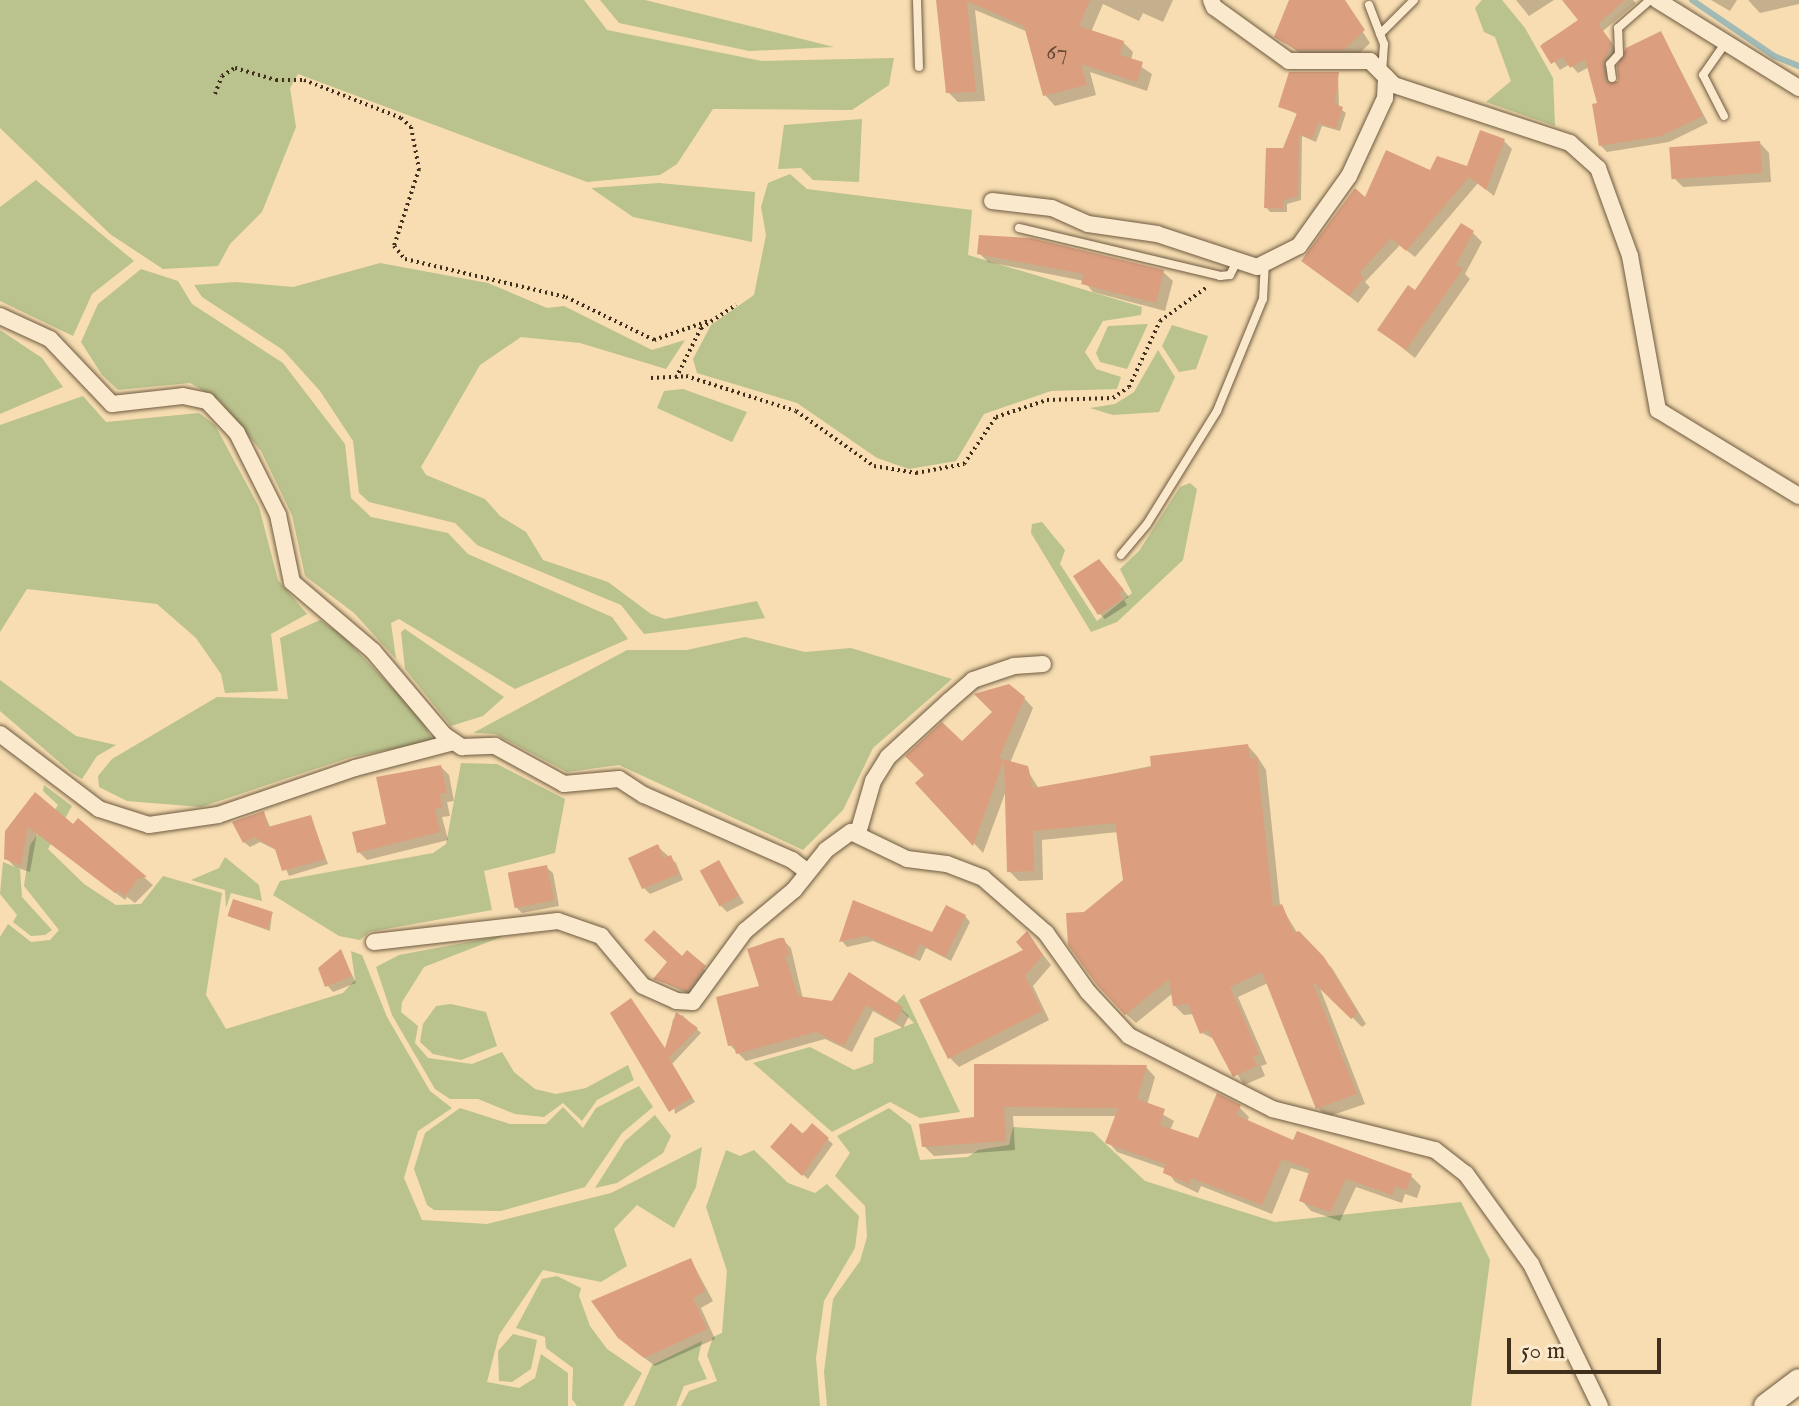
<!DOCTYPE html>
<style>
body{margin:0}
#map{position:relative;width:1799px;height:1406px;overflow:hidden;background:#f7ddb1;font-family:"IM FELL English",serif}
div>[style]{position:absolute}
.green>*{inset:0;background:#bac28d}
.shadow>*{inset:0;background:#0003}
.stream>*{height:6px;margin:-3px;padding:0 3px;transform-origin:3px;border-radius:3px;background:#a1bab6}
.building>*{inset:0;background:#db9f7f;transform-origin:0 0}
.path>*{height:4px;margin-top:-2px;transform-origin:0;background:repeating-linear-gradient(90deg,#402f1c 0 2px,transparent 0 6px)}
.roads{filter:drop-shadow(0 0 2px #6e5a41) drop-shadow(0 0 2px #6e5a41)}
.lane>*{height:8px;margin:-4px;padding:0 4px;transform-origin:4px;border-radius:4px;background:#fae9cc}
.street>*{height:16px;margin:-8px;padding:0 8px;transform-origin:8px;border-radius:8px;background:#fae9cc}
.secondary>*{height:24px;margin:-12px;padding:0 12px;transform-origin:12px;border-radius:12px;background:#fae9cc}
span{translate:-50% -50%;white-space:nowrap;text-align:center;line-height:1.15;-webkit-text-stroke:6px #fae9cc;paint-order:stroke}
.number-label{font-size:24px;color:#674b35}
.number-label span{-webkit-text-stroke-width:0}
.scale{position:absolute;left:1507px;top:1338px;width:154px;height:36px;box-sizing:border-box;border:4px solid #402f1c;border-top:0;padding-left:10px;font-size:24px;line-height:28px;white-space:nowrap;color:#402f1c;-webkit-text-stroke:6px #fae9cc;paint-order:stroke}
</style>
<div id="map">
<div class="green">
<i style="clip-path:polygon(0 0,584px 0,607px 30px,762px 61px,894px 58px,889px 85px,852px 110px,713px 109px,677px 164px,660px 175px,587px 182px,298px 74px,290px 88px,296px 127px,262px 212px,230px 244px,218px 266px,163px 269px,110px 234px,0 128px)"></i>
<i style="clip-path:polygon(600px 0,645px 0,834px 47px,749px 51px,619px 23px)"></i>
<i style="clip-path:polygon(1482px 0,1502px 0,1525px 28px,1553px 78px,1555px 126px,1486px 102px,1511px 81px,1495px 37px,1484px 32px,1475px 8px)"></i>
<i style="clip-path:polygon(862px 119px,859px 182px,813px 180px,801px 168px,778px 169px,784px 125px)"></i>
<i style="clip-path:polygon(790px 174px,807px 189px,972px 210px,968px 255px,1142px 307px,1141px 315px,1103px 321px,1085px 352px,1096px 369px,1121px 377px,1117px 389px,1051px 391px,984px 414px,956px 461px,909px 469px,877px 458px,797px 403px,697px 373px,693px 359px,711px 325px,754px 295px,766px 235px,761px 207px,768px 183px)"></i>
<i style="clip-path:polygon(36px 180px,134px 261px,92px 294px,73px 336px,0 301px,0 207px)"></i>
<i style="clip-path:polygon(659px 183px,755px 192px,752px 242px,633px 217px,591px 188px)"></i>
<i style="clip-path:polygon(380px 263px,488px 283px,547px 308px,564px 306px,652px 350px,685px 340px,666px 369px,580px 343px,521px 337px,480px 365px,421px 467px,426px 475px,485px 499px,500px 516px,526px 532px,543px 560px,608px 582px,651px 614px,665px 619px,757px 601px,765px 618px,644px 634px,621px 605px,477px 545px,455px 523px,369px 502px,359px 493px,353px 441px,320px 391px,283px 350px,202px 297px,194px 285px,236px 282px,293px 287px)"></i>
<i style="clip-path:polygon(141px 269px,178px 281px,192px 304px,283px 363px,345px 444px,351px 498px,371px 517px,448px 533px,468px 554px,612px 617px,628px 639px,515px 689px,399px 619px,391px 623px,396px 659px,354px 613px,305px 576px,292px 515px,261px 451px,219px 400px,190px 383px,118px 390px,102px 375px,81px 342px,98px 304px)"></i>
<i style="clip-path:polygon(1148px 324px,1127px 369px,1100px 362px,1096px 353px,1108px 326px)"></i>
<i style="clip-path:polygon(1172px 325px,1208px 336px,1196px 369px,1179px 372px,1162px 346px)"></i>
<i style="clip-path:polygon(0 330px,42px 358px,63px 387px,0 414px)"></i>
<i style="clip-path:polygon(1158px 350px,1175px 377px,1159px 412px,1113px 415px,1090px 408px,1115px 404px,1134px 392px)"></i>
<i style="clip-path:polygon(683px 389px,747px 412px,732px 442px,657px 408px,664px 391px)"></i>
<i style="clip-path:polygon(83px 396px,106px 422px,199px 413px,215px 425px,259px 507px,278px 580px,307px 614px,271px 634px,278px 691px,225px 693px,221px 674px,196px 638px,157px 604px,27px 589px,0 632px,0 425px)"></i>
<i style="clip-path:polygon(1190px 483px,1197px 489px,1183px 560px,1117px 622px,1091px 632px,1031px 533px,1032px 524px,1042px 522px,1065px 550px,1060px 564px,1097px 621px,1132px 593px,1120px 569px,1139px 551px,1180px 487px)"></i>
<i style="clip-path:polygon(320px 620px,343px 636px,420px 717px,433px 741px,351px 757px,201px 807px,127px 801px,99px 787px,98px 776px,112px 759px,217px 697px,288px 699px,280px 638px)"></i>
<i style="clip-path:polygon(405px 629px,504px 697px,483px 716px,451px 726px,405px 669px,401px 632px)"></i>
<i style="clip-path:polygon(745px 637px,805px 652px,851px 648px,952px 679px,873px 748px,843px 810px,803px 850px,619px 765px,567px 772px,495px 734px,473px 733px,627px 650px,687px 650px)"></i>
<i style="clip-path:polygon(0 680px,76px 736px,116px 745px,97px 756px,82px 779px,72px 773px,0 711px)"></i>
<i style="clip-path:polygon(461px 763px,497px 764px,565px 799px,555px 853px,484px 871px,492px 910px,369px 932px,360px 940px,339px 936px,273px 895px,280px 881px,433px 853px,446px 844px)"></i>
<i style="clip-path:polygon(44px 785px,72px 806px,48px 849px,84px 884px,116px 905px,141px 904px,163px 876px,222px 893px,206px 995px,226px 1029px,343px 993px,355px 980px,351px 951px,362px 955px,387px 1017px,430px 1091px,452px 1108px,418px 1131px,404px 1178px,422px 1220px,487px 1224px,611px 1193px,702px 1147px,696px 1187px,674px 1228px,637px 1205px,614px 1229px,627px 1266px,601px 1282px,543px 1270px,499px 1335px,487px 1382px,519px 1388px,535px 1378px,541px 1354px,568px 1373px,568px 1406px,0 1406px,0 937px,8px 924px,31px 942px,50px 940px,59px 930px,24px 886px,30px 845px,58px 805px,43px 791px)"></i>
<i style="clip-path:polygon(225px 857px,259px 885px,262px 901px,231px 893px,226px 908px,225px 890px,191px 880px,219px 868px)"></i>
<i style="clip-path:polygon(3px 862px,20px 869px,22px 897px,52px 930px,45px 935px,31px 936px,13px 922px,17px 915px,0 894px)"></i>
<i style="clip-path:polygon(506px 935px,424px 967px,402px 1002px,401px 1012px,418px 1026px,415px 1043px,428px 1058px,472px 1064px,502px 1052px,514px 1072px,535px 1089px,556px 1094px,586px 1088px,628px 1065px,634px 1080px,597px 1100px,582px 1121px,563px 1103px,544px 1117px,515px 1114px,478px 1099px,450px 1099px,435px 1089px,392px 1015px,376px 967px,399px 955px)"></i>
<i style="clip-path:polygon(904px 994px,960px 1112px,920px 1118px,890px 1102px,832px 1132px,753px 1063px,810px 1047px,854px 1070px,873px 1063px,874px 1038px,914px 1023px,895px 1004px)"></i>
<i style="clip-path:polygon(451px 1004px,486px 1012px,497px 1046px,461px 1060px,433px 1054px,420px 1042px,423px 1024px,436px 1006px)"></i>
<i style="clip-path:polygon(639px 1086px,653px 1107px,622px 1133px,585px 1187px,501px 1211px,434px 1210px,427px 1205px,414px 1169px,425px 1133px,460px 1108px,510px 1124px,546px 1124px,563px 1107px,583px 1128px,596px 1108px)"></i>
<i style="clip-path:polygon(889px 1108px,911px 1125px,920px 1160px,968px 1157px,978px 1150px,1009px 1145px,1013px 1127px,1093px 1132px,1145px 1181px,1275px 1222px,1461px 1202px,1490px 1260px,1471px 1406px,827px 1406px,824px 1372px,833px 1299px,860px 1261px,867px 1237px,865px 1206px,835px 1176px,850px 1153px,837px 1136px)"></i>
<i style="clip-path:polygon(655px 1115px,671px 1136px,663px 1153px,617px 1183px,595px 1188px,625px 1141px)"></i>
<i style="clip-path:polygon(726px 1150px,740px 1156px,754px 1150px,788px 1183px,815px 1193px,827px 1184px,859px 1216px,855px 1248px,824px 1301px,816px 1358px,820px 1406px,681px 1406px,689px 1391px,717px 1381px,707px 1355px,713px 1337px,722px 1333px,727px 1271px,706px 1207px)"></i>
<i style="clip-path:polygon(557px 1276px,581px 1288px,579px 1296px,590px 1326px,607px 1349px,642px 1373px,623px 1406px,577px 1406px,572px 1399px,573px 1368px,546px 1348px,545px 1337px,516px 1328px,542px 1279px)"></i>
<i style="clip-path:polygon(513px 1334px,537px 1340px,531px 1369px,512px 1382px,499px 1381px,498px 1351px)"></i>
<i style="clip-path:polygon(702px 1341px,698px 1359px,707px 1379px,684px 1386px,676px 1406px,634px 1406px,652px 1365px)"></i>
</div>
<div class="shadow">
<i style="clip-path:polygon(938px 0,1173px 0,1163px 22px,1143px 13px,1139px 21px,1103px 4px,1091px 32px,1123px 42px,1133px 52px,1131px 60px,1152px 74px,1147px 91px,1090px 72px,1096px 95px,1055px 106px,1045px 95px,1028px 32px,975px 10px,985px 101px,958px 102px,948px 92px)"></i>
<i style="clip-path:polygon(1291px 0,1344px 3px,1370px 43px,1358px 55px,1306px 58px,1277px 36px)"></i>
<i style="clip-path:polygon(1516px 0,1554px 0,1529px 16px)"></i>
<i style="clip-path:polygon(1564px 0,1633px 0,1636px 3px,1603px 31px,1617px 51px,1609px 70px,1611px 83px,1620px 83px,1661px 33px,1708px 123px,1669px 142px,1607px 152px,1600px 145px,1600px 105px,1589px 67px,1578px 73px,1570px 64px,1560px 70px,1542px 44px,1581px 20px)"></i>
<i style="clip-path:polygon(1711px 0,1737px 0,1730px 11px)"></i>
<i style="clip-path:polygon(1748px 0,1799px 0,1799px 4px,1760px 13px)"></i>
<i style="clip-path:polygon(1338px 74px,1339px 108px,1346px 113px,1340px 131px,1322px 126px,1316px 142px,1302px 136px,1301px 200px,1287px 204px,1287px 212px,1270px 212px,1266px 207px,1299px 115px,1280px 106px)"></i>
<i style="clip-path:polygon(1504px 141px,1512px 149px,1494px 196px,1478px 183px,1415px 257px,1400px 245px,1365px 282px,1370px 287px,1358px 303px,1304px 261px,1365px 200px,1431px 173px,1468px 168px)"></i>
<i style="clip-path:polygon(1760px 143px,1769px 153px,1771px 182px,1683px 187px,1673px 177px)"></i>
<i style="clip-path:polygon(1473px 233px,1482px 242px,1465px 274px,1470px 279px,1415px 358px,1380px 330px)"></i>
<i style="clip-path:polygon(979px 253px,1163px 272px,1173px 281px,1165px 311px,1093px 292px,1084px 281px,988px 262px)"></i>
<i style="clip-path:polygon(1114px 578px,1129px 597px,1124px 600px,1127px 605px,1105px 619px,1099px 613px)"></i>
<i style="clip-path:polygon(1024px 698px,1033px 708px,1010px 763px,1026px 768px,1039px 789px,1248px 746px,1257px 756px,1266px 770px,1280px 905px,1298px 934px,1332px 968px,1366px 1024px,1362px 1027px,1318px 983px,1365px 1104px,1327px 1117px,1318px 1108px,1268px 983px,1238px 997px,1267px 1064px,1261px 1066px,1265px 1076px,1244px 1085px,1216px 1040px,1202px 1033px,1194px 1014px,1184px 1015px,1174px 1005px,1173px 993px,1136px 1023px,1126px 1014px,1085px 913px,1125px 881px,1118px 832px,1042px 840px,1043px 880px,1019px 881px,1009px 871px,1007px 788px,983px 853px,918px 783px)"></i>
<i style="clip-path:polygon(441px 767px,449px 775px,454px 801px,447px 802px,450px 816px,442px 817px,448px 840px,367px 860px,359px 852px)"></i>
<i style="clip-path:polygon(36px 795px,73px 827px,78px 821px,153px 885px,135px 903px,127px 897px,125px 900px,37px 833px,30px 872px,15px 867px,6px 858px)"></i>
<i style="clip-path:polygon(264px 813px,271px 829px,311px 817px,328px 864px,289px 876px,278px 851px,260px 842px,250px 847px,244px 842px)"></i>
<i style="clip-path:polygon(657px 846px,676px 863px,683px 880px,650px 894px,644px 888px)"></i>
<i style="clip-path:polygon(719px 862px,744px 903px,727px 912px,721px 906px)"></i>
<i style="clip-path:polygon(546px 867px,553px 873px,559px 906px,522px 913px,516px 907px)"></i>
<i style="clip-path:polygon(854px 902px,933px 934px,965px 916px,970px 922px,951px 961px,926px 948px,920px 961px,873px 941px,847px 947px,842px 941px)"></i>
<i style="clip-path:polygon(272px 913px,270px 931px,231px 917px)"></i>
<i style="clip-path:polygon(1027px 934px,1051px 965px,1033px 986px,1049px 1020px,959px 1067px,950px 1058px,1026px 950px)"></i>
<i style="clip-path:polygon(783px 940px,791px 948px,803px 999px,833px 1003px,849px 975px,901px 1009px,909px 1016px,903px 1028px,873px 1011px,852px 1052px,825px 1039px,746px 1061px,730px 1045px)"></i>
<i style="clip-path:polygon(341px 952px,356px 983px,333px 992px,327px 985px)"></i>
<i style="clip-path:polygon(683px 958px,710px 973px,693px 996px,656px 979px)"></i>
<i style="clip-path:polygon(682px 1015px,701px 1033px,672px 1064px,695px 1102px,675px 1114px,667px 1051px,673px 1019px)"></i>
<i style="clip-path:polygon(976px 1066px,1146px 1067px,1155px 1077px,1147px 1105px,1174px 1121px,1170px 1130px,1199px 1141px,1239px 1107px,1249px 1117px,1247px 1122px,1294px 1142px,1411px 1176px,1421px 1186px,1417px 1198px,1405px 1194px,1402px 1203px,1356px 1187px,1340px 1221px,1311px 1211px,1302px 1201px,1311px 1174px,1291px 1168px,1272px 1214px,1201px 1186px,1198px 1193px,1175px 1182px,1166px 1169px,1117px 1152px,1108px 1142px,1117px 1116px,1013px 1116px,1015px 1150px,934px 1156px,924px 1146px,976px 1119px)"></i>
<i style="clip-path:polygon(812px 1126px,833px 1144px,808px 1179px,777px 1152px)"></i>
<i style="clip-path:polygon(691px 1260px,713px 1301px,701px 1308px,715px 1339px,655px 1366px,630px 1347px)"></i>
</div>
<div class="stream">
<i style="left:1692px;top:0;width:99px;rotate:34.3deg"></i>
<i style="left:1774px;top:56px;width:27px;rotate:22deg"></i>
</div>
<div class="building">
<i style="clip-path:polygon(936px 0,1090px 0,1079px 26px,1124px 41px,1120px 55px,1143px 62px,1137px 82px,1081px 64px,1087px 85px,1043px 96px,1024px 26px,967px 1px,976px 92px,946px 93px)"></i>
<i style="clip-path:polygon(1289px 0,1345px 0,1365px 30px,1344px 50px,1296px 50px,1274px 37px)"></i>
<i style="clip-path:polygon(1562px 0,1625px 0,1598px 24px,1612px 43px,1603px 63px,1606px 82px,1618px 81px,1617px 66px,1626px 48px,1661px 31px,1703px 116px,1661px 136px,1599px 146px,1592px 104px,1597px 103px,1585px 59px,1570px 68px,1563px 57px,1551px 64px,1540px 46px,1578px 20px)"></i>
<i style="clip-path:polygon(1289px 72px,1339px 72px,1335px 104px,1343px 107px,1336px 129px,1318px 123px,1312px 139px,1299px 134px,1298px 196px,1284px 200px,1283px 209px,1264px 208px,1266px 148px,1283px 148px,1297px 113px,1278px 107px)"></i>
<i style="clip-path:polygon(1480px 130px,1505px 139px,1486px 190px,1469px 177px,1406px 251px,1391px 238px,1359px 273px,1364px 278px,1349px 296px,1301px 261px,1355px 188px,1365px 197px,1386px 150px,1430px 170px,1437px 156px,1467px 166px)"></i>
<i style="left:1760px;top:141px;width:32px;height:91px;rotate:86deg"></i>
<i style="clip-path:polygon(1461px 223px,1474px 231px,1456px 265px,1463px 269px,1406px 350px,1377px 330px,1408px 285px,1415px 290px)"></i>
<i style="clip-path:polygon(979px 235px,1031px 238px,1164px 270px,1156px 303px,1081px 284px,1084px 274px,977px 254px)"></i>
<i style="clip-path:polygon(1099px 559px,1124px 590px,1119px 594px,1123px 599px,1098px 615px,1073px 576px)"></i>
<i style="clip-path:polygon(1009px 684px,1025px 697px,999px 758px,1028px 766px,1033px 788px,1151px 767px,1150px 756px,1248px 744px,1250px 758px,1257px 758px,1273px 907px,1282px 904px,1294px 933px,1299px 931px,1324px 957px,1358px 1013px,1351px 1019px,1312px 981px,1357px 1094px,1316px 1109px,1262px 972px,1230px 987px,1259px 1054px,1253px 1057px,1257px 1066px,1233px 1077px,1208px 1030px,1200px 1034px,1188px 1004px,1173px 1006px,1169px 979px,1125px 1015px,1097px 985px,1068px 945px,1066px 913px,1084px 912px,1123px 880px,1115px 823px,1033px 831px,1034px 871px,1007px 872px,1004px 760px,973px 846px,915px 783px,924px 775px,905px 756px,942px 722px,962px 741px,992px 712px,974px 694px)"></i>
<i style="clip-path:polygon(441px 765px,447px 793px,440px 794px,442px 808px,435px 809px,440px 832px,357px 853px,352px 832px,386px 824px,376px 777px)"></i>
<i style="clip-path:polygon(35px 792px,73px 824px,78px 818px,147px 877px,139px 878px,125px 896px,118px 890px,115px 893px,28px 827px,21px 865px,4px 859px,5px 831px)"></i>
<i style="clip-path:polygon(264px 811px,268px 827px,311px 815px,325px 859px,282px 871px,275px 849px,254px 837px,243px 843px,232px 822px)"></i>
<i style="clip-path:polygon(658px 844px,664px 858px,671px 855px,679px 874px,642px 889px,628px 858px)"></i>
<i style="left:719px;top:860px;width:41px;height:22px;rotate:61deg"></i>
<i style="left:547px;top:865px;width:36px;height:40px;rotate:79deg"></i>
<i style="left:233px;top:899px;width:42px;height:18px;rotate:18deg"></i>
<i style="clip-path:polygon(853px 900px,932px 932px,946px 905px,966px 915px,945px 957px,920px 944px,914px 957px,866px 936px,839px 942px)"></i>
<i style="clip-path:polygon(654px 930px,682px 956px,687px 950px,706px 966px,687px 991px,653px 979px,667px 962px,644px 940px)"></i>
<i style="clip-path:polygon(1027px 931px,1043px 955px,1025px 976px,1042px 1011px,948px 1059px,919px 1000px,1023px 950px,1016px 942px)"></i>
<i style="clip-path:polygon(779px 938px,784px 938px,790px 955px,785px 956px,798px 996px,832px 1001px,849px 972px,903px 1007px,895px 1022px,866px 1005px,844px 1046px,816px 1032px,736px 1054px,734px 1045px,728px 1046px,716px 997px,759px 986px,747px 949px)"></i>
<i style="clip-path:polygon(341px 949px,352px 976px,325px 987px,318px 968px)"></i>
<i style="clip-path:polygon(631px 998px,665px 1048px,676px 1012px,698px 1028px,669px 1058px,692px 1097px,669px 1112px,610px 1013px)"></i>
<i style="clip-path:polygon(974px 1064px,1147px 1065px,1137px 1099px,1165px 1109px,1160px 1125px,1198px 1138px,1217px 1093px,1241px 1105px,1236px 1115px,1293px 1140px,1297px 1131px,1412px 1174px,1407px 1190px,1395px 1186px,1392px 1195px,1346px 1179px,1330px 1212px,1299px 1201px,1310px 1169px,1282px 1159px,1262px 1205px,1191px 1178px,1189px 1184px,1163px 1173px,1165px 1164px,1105px 1143px,1118px 1108px,1004px 1107px,1006px 1141px,922px 1147px,919px 1124px,974px 1117px)"></i>
<i style="clip-path:polygon(791px 1123px,803px 1134px,812px 1123px,829px 1138px,802px 1176px,770px 1147px)"></i>
<i style="clip-path:polygon(691px 1258px,705px 1291px,693px 1298px,707px 1329px,644px 1358px,618px 1338px,591px 1301px)"></i>
</div>
<div class="path">
<i style="left:215px;top:94px;width:19px;rotate:-69deg"></i>
<i style="left:222px;top:76px;width:15px;rotate:-32deg"></i>
<i style="left:235px;top:68px;width:43px;rotate:16.3deg"></i>
<i style="left:276px;top:80px;width:28px"></i>
<i style="left:304px;top:80px;width:104px;rotate:21.4deg"></i>
<i style="left:401px;top:118px;width:13px;rotate:42deg"></i>
<i style="left:411px;top:127px;width:43px;rotate:79.2deg"></i>
<i style="left:419px;top:169px;width:81px;rotate:108deg"></i>
<i style="left:394px;top:246px;width:17px;rotate:50deg"></i>
<i style="left:405px;top:259px;width:165px;rotate:13.3deg"></i>
<i style="left:566px;top:297px;width:98px;rotate:26deg"></i>
<i style="left:654px;top:340px;width:57px;rotate:-19.4deg"></i>
<i style="left:651px;top:378px;width:35px;rotate:-3deg"></i>
<i style="left:686px;top:376px;width:115px;rotate:17.7deg"></i>
<i style="left:796px;top:411px;width:95px;rotate:35.2deg"></i>
<i style="left:874px;top:466px;width:43px;rotate:9.5deg"></i>
<i style="left:916px;top:473px;width:49px;rotate:-10.6deg"></i>
<i style="left:964px;top:464px;width:57px;rotate:-55.8deg"></i>
<i style="left:996px;top:417px;width:54px;rotate:-18.4deg"></i>
<i style="left:1047px;top:400px;width:66px;rotate:-1.7deg"></i>
<i style="left:1113px;top:398px;width:19px;rotate:-35deg"></i>
<i style="left:1129px;top:387px;width:73px;rotate:-64.8deg"></i>
<i style="left:1160px;top:321px;width:57px;rotate:-35.7deg"></i>
<i style="left:676px;top:378px;width:56px;rotate:-63.4deg"></i>
<i style="left:701px;top:328px;width:42px;rotate:-33.3deg"></i>
</div>
<div class="roads">
<div class="lane">
<i style="left:917px;top:0;width:67px;rotate:88.3deg"></i>
<i style="left:1369px;top:5px;width:42px;rotate:69deg"></i>
<i style="left:1384px;top:44px;width:28px;rotate:94deg"></i>
<i style="left:1380px;top:34px;width:48px;rotate:-45deg"></i>
<i style="left:1612px;top:78px;width:14px;rotate:-98deg"></i>
<i style="left:1610px;top:64px;width:13px;rotate:-48deg"></i>
<i style="left:1619px;top:54px;width:26px;rotate:-92deg"></i>
<i style="left:1618px;top:28px;width:43px;rotate:-41.2deg"></i>
<i style="left:1724px;top:116px;width:46px;rotate:-117.1deg"></i>
<i style="left:1703px;top:75px;width:38px;rotate:-55deg"></i>
<i style="left:1019px;top:228px;width:207px;rotate:13.4deg"></i>
<i style="left:1220px;top:276px;width:10px;rotate:-6deg"></i>
<i style="left:1230px;top:275px;width:13px;rotate:-63deg"></i>
<i style="left:1121px;top:555px;width:40px;rotate:-50deg"></i>
<i style="left:1147px;top:524px;width:133px;rotate:-58.2deg"></i>
<i style="left:1217px;top:411px;width:121px;rotate:-67.7deg"></i>
<i style="left:1263px;top:299px;width:35px;rotate:-87deg"></i>
</div>
<div class="street">
<i style="left:1211px;top:0;width:8px;rotate:67deg"></i>
<i style="left:1214px;top:7px;width:92px;rotate:35.8deg"></i>
<i style="left:1289px;top:61px;width:81px"></i>
<i style="left:1370px;top:61px;width:34px;rotate:45deg"></i>
<i style="left:1394px;top:85px;width:185px;rotate:18.2deg"></i>
<i style="left:1570px;top:143px;width:38px;rotate:42deg"></i>
<i style="left:1598px;top:168px;width:94px;rotate:70deg"></i>
<i style="left:1630px;top:256px;width:157px;rotate:79.7deg"></i>
<i style="left:1658px;top:410px;width:165px;rotate:31.4deg"></i>
<i style="left:1657px;top:0;width:167px;rotate:31.8deg"></i>
<i style="left:992px;top:201px;width:60px;rotate:6.7deg"></i>
<i style="left:1052px;top:208px;width:39px;rotate:24deg"></i>
<i style="left:1088px;top:224px;width:70px;rotate:8.2deg"></i>
<i style="left:1157px;top:234px;width:105px;rotate:18.3deg"></i>
<i style="left:1257px;top:267px;width:47px;rotate:-26.6deg"></i>
<i style="left:1299px;top:246px;width:86px;rotate:-54.5deg"></i>
<i style="left:1349px;top:176px;width:86px;rotate:-65.2deg"></i>
<i style="left:1385px;top:98px;width:21px;rotate:-87deg"></i>
<i style="left:0;top:316px;width:55px;rotate:24.7deg"></i>
<i style="left:50px;top:339px;width:90px;rotate:46.4deg"></i>
<i style="left:112px;top:404px;width:71px;rotate:-6.4deg"></i>
<i style="left:183px;top:396px;width:25px;rotate:12deg"></i>
<i style="left:207px;top:401px;width:44px;rotate:46.8deg"></i>
<i style="left:237px;top:433px;width:92px;rotate:63.4deg"></i>
<i style="left:278px;top:515px;width:68px;rotate:78.2deg"></i>
<i style="left:292px;top:582px;width:106px;rotate:40.4deg"></i>
<i style="left:373px;top:651px;width:110px;rotate:49.8deg"></i>
<i style="left:444px;top:735px;width:22px;rotate:34deg"></i>
<i style="left:462px;top:747px;width:33px;rotate:-2deg"></i>
<i style="left:495px;top:746px;width:79px;rotate:28.8deg"></i>
<i style="left:564px;top:784px;width:55px;rotate:-5.2deg"></i>
<i style="left:619px;top:779px;width:30px;rotate:33deg"></i>
<i style="left:644px;top:795px;width:162px;rotate:23.7deg"></i>
<i style="left:792px;top:860px;width:20px;rotate:37deg"></i>
<i style="left:0;top:734px;width:124px;rotate:37.1deg"></i>
<i style="left:99px;top:809px;width:52px;rotate:17.7deg"></i>
<i style="left:149px;top:825px;width:70px;rotate:-8.2deg"></i>
<i style="left:218px;top:815px;width:145px;rotate:-18.9deg"></i>
<i style="left:355px;top:768px;width:102px;rotate:-14.7deg"></i>
<i style="left:858px;top:833px;width:54px;rotate:-73.9deg"></i>
<i style="left:873px;top:781px;width:28px;rotate:-58deg"></i>
<i style="left:888px;top:757px;width:83px;rotate:-42.6deg"></i>
<i style="left:949px;top:701px;width:32px;rotate:-41deg"></i>
<i style="left:973px;top:680px;width:43px;rotate:-18.9deg"></i>
<i style="left:1014px;top:666px;width:29px;rotate:-4deg"></i>
<i style="left:374px;top:942px;width:185px;rotate:-6.5deg"></i>
<i style="left:558px;top:921px;width:46px;rotate:19.2deg"></i>
<i style="left:601px;top:936px;width:65px;rotate:50deg"></i>
<i style="left:643px;top:986px;width:36px;rotate:24deg"></i>
<i style="left:676px;top:1001px;width:17px;rotate:3deg"></i>
<i style="left:693px;top:1002px;width:88px;rotate:-53.8deg"></i>
<i style="left:745px;top:931px;width:64px;rotate:-39.9deg"></i>
<i style="left:794px;top:890px;width:51px;rotate:-51.3deg"></i>
<i style="left:826px;top:850px;width:31px;rotate:-36deg"></i>
<i style="left:851px;top:832px;width:62px;rotate:25.7deg"></i>
<i style="left:907px;top:859px;width:40px;rotate:7.1deg"></i>
<i style="left:947px;top:864px;width:39px;rotate:21deg"></i>
<i style="left:983px;top:878px;width:84px;rotate:41.1deg"></i>
<i style="left:1046px;top:933px;width:72px;rotate:54.6deg"></i>
<i style="left:1088px;top:992px;width:60px;rotate:47deg"></i>
<i style="left:1129px;top:1036px;width:161px;rotate:27deg"></i>
<i style="left:1272px;top:1109px;width:168px;rotate:14.1deg"></i>
<i style="left:1435px;top:1150px;width:39px;rotate:38deg"></i>
<i style="left:1466px;top:1174px;width:111px;rotate:54.2deg"></i>
<i style="left:1531px;top:1264px;width:158px;rotate:64.1deg"></i>
</div>
<div class="secondary">
<i style="left:1766px;top:1406px;width:41px;rotate:-37.1deg"></i>
</div>
</div>
<div class="number-label">
<span style="left:1057px;top:53px">67</span>
</div>
<div class="scale">50 m</div>
</div>
